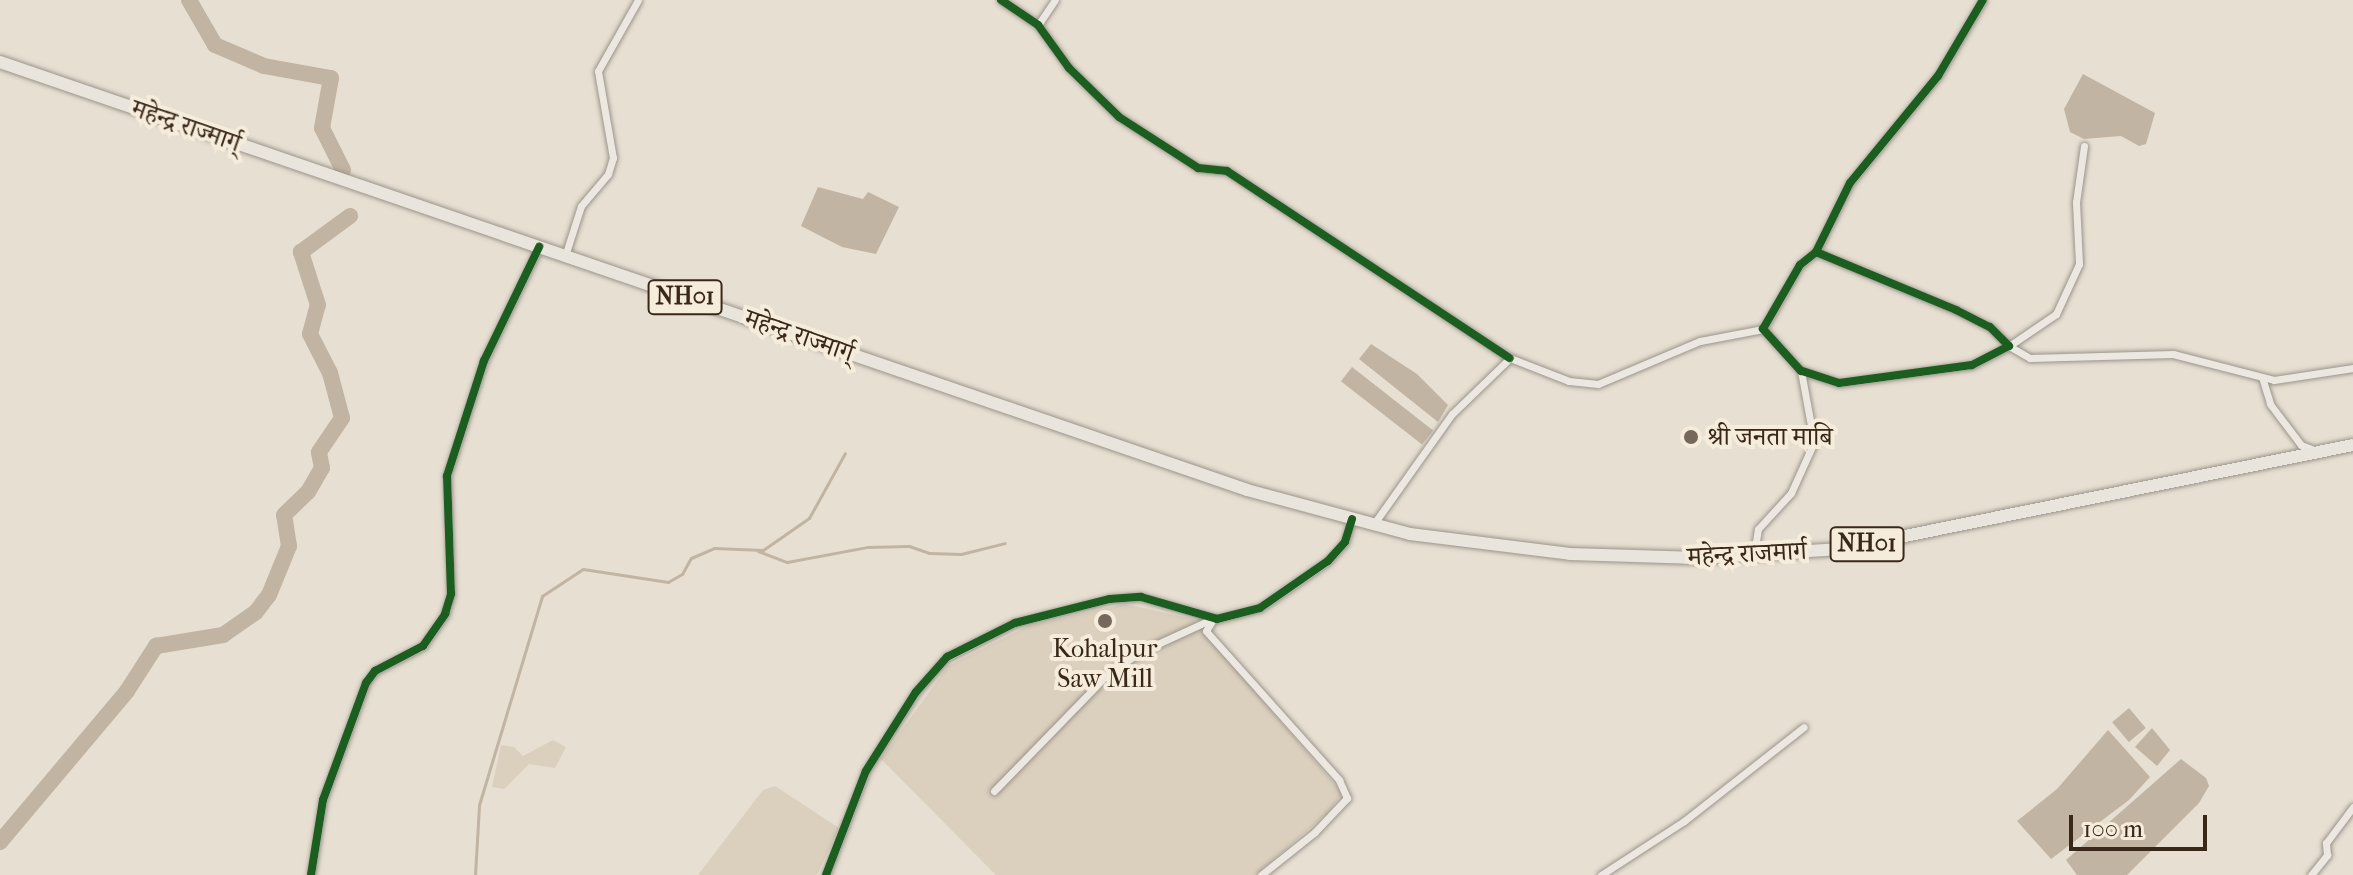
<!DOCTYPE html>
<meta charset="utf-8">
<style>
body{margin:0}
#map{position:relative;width:2353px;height:875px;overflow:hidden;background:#e7dfd2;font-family:"IM FELL French Canon","Noto Serif Devanagari",serif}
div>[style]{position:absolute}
.green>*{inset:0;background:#dbcfbd}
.water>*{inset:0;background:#c2b4a2;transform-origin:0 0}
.stream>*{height:3px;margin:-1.5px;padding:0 1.5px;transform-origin:1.5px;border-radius:1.5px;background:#c2b4a2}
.river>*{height:16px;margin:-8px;padding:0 8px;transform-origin:8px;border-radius:8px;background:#c2b4a2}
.roads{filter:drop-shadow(0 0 2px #9b948b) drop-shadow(0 0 2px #9b948b)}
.minor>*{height:7px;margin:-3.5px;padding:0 3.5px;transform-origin:3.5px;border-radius:3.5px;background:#ece8e1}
.trunk>*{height:12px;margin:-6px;padding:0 6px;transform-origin:6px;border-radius:6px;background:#e9e4dc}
.cycleway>*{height:8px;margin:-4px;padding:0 4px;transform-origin:4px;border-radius:4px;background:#1b5e20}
.dots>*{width:22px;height:22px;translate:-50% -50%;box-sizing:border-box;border:4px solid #f5ecdc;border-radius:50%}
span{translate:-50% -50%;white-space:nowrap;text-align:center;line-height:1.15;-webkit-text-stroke:8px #f5ecdc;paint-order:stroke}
.shield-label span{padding:2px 6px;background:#f5ecdc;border:2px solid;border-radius:6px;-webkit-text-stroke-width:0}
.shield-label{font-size:24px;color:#39281a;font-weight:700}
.street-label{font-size:26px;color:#39281a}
.poi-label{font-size:26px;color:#39281a}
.left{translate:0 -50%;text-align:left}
.scale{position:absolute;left:2069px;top:815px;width:138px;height:36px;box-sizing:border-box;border:4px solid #39281a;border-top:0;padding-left:10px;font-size:24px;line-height:28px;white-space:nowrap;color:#39281a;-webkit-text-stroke:6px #f5ecdc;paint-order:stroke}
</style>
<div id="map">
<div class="green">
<i style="clip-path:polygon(1125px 604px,1193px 619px,1342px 793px,1328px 813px,1255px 875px,996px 875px,881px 759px,948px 666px,1028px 626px)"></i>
<i style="clip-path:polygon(553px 740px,566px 747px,555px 768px,529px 764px,504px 789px,492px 787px,501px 745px,514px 747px,523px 756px)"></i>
<i style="clip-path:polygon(775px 786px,839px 828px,817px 875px,698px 875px,763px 790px)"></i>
</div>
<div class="water">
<i style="clip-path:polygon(2083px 74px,2155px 113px,2146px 144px,2139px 146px,2121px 136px,2084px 139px,2070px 132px,2064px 109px)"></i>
<i style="clip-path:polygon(818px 187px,863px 199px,868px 192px,899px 207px,876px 254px,842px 247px,801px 226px)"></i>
<i style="clip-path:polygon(1371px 344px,1417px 374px,1448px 405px,1438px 422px,1359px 359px)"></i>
<i style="left:1352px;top:367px;width:103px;height:18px;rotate:38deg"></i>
<i style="left:2129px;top:708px;width:26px;height:22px;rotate:50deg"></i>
<i style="clip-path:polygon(2152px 728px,2170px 750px,2157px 766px,2135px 747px)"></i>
<i style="clip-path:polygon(2108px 730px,2150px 777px,2129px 800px,2051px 859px,2017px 821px,2057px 789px)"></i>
<i style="clip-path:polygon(2181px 759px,2206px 778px,2209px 786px,2199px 803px,2127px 875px,2077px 875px,2066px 860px)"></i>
</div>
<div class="stream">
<i style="left:758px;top:551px;width:31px;rotate:21deg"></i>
<i style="left:787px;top:562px;width:81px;rotate:-10.6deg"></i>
<i style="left:867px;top:547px;width:42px;rotate:-1.4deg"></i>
<i style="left:909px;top:546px;width:21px;rotate:19deg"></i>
<i style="left:929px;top:553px;width:32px;rotate:2deg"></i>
<i style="left:961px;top:554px;width:45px;rotate:-14deg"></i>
<i style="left:475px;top:875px;width:70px;rotate:-86.7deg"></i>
<i style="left:479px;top:805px;width:218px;rotate:-73.2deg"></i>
<i style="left:542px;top:596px;width:49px;rotate:-33.4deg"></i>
<i style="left:583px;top:569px;width:86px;rotate:8.7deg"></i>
<i style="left:668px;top:582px;width:16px;rotate:-30deg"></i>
<i style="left:682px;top:574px;width:18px;rotate:-61deg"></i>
<i style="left:691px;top:558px;width:25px;rotate:-23deg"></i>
<i style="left:714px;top:548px;width:49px;rotate:2.3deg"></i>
<i style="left:763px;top:550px;width:56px;rotate:-34.8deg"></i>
<i style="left:809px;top:518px;width:74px;rotate:-61deg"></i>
</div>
<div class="river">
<i style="left:189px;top:0;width:52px;rotate:60deg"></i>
<i style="left:215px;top:45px;width:53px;rotate:23.2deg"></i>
<i style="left:264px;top:66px;width:68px;rotate:10.2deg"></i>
<i style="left:331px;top:78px;width:51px;rotate:100.2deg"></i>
<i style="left:322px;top:128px;width:47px;rotate:63.4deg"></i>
<i style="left:0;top:842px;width:197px;rotate:-49.9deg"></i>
<i style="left:127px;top:691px;width:54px;rotate:-57.2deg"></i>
<i style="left:156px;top:646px;width:68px;rotate:-9.3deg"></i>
<i style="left:223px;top:635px;width:40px;rotate:-34.9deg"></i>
<i style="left:256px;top:612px;width:21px;rotate:-53deg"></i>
<i style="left:269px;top:595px;width:53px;rotate:-67.8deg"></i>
<i style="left:289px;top:546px;width:31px;rotate:-99deg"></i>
<i style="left:284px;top:515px;width:33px;rotate:-44deg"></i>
<i style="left:308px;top:492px;width:28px;rotate:-60deg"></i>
<i style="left:322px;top:468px;width:16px;rotate:-101deg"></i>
<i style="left:319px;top:452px;width:41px;rotate:-55.9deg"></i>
<i style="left:342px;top:418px;width:47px;rotate:-104.9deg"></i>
<i style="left:330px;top:373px;width:44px;rotate:-117.1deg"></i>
<i style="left:310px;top:334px;width:30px;rotate:-75deg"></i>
<i style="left:318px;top:305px;width:56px;rotate:-107.8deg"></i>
<i style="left:301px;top:252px;width:61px;rotate:-36.3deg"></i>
</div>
<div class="roads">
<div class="minor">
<i style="left:1001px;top:0;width:45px;rotate:34deg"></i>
<i style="left:1038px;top:25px;width:53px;rotate:54.2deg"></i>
<i style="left:1069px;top:68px;width:70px;rotate:44.4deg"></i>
<i style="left:1119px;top:117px;width:94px;rotate:32.8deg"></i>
<i style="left:1198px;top:168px;width:29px;rotate:6deg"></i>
<i style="left:1227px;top:171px;width:339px;rotate:33.5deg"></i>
<i style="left:1038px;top:25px;width:30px;rotate:-56deg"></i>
<i style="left:2084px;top:146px;width:57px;rotate:98.1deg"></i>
<i style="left:2076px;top:202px;width:62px;rotate:87.2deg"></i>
<i style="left:2079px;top:264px;width:55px;rotate:114.7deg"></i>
<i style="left:2056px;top:314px;width:57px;rotate:145.8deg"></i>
<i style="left:2009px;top:346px;width:24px;rotate:30deg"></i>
<i style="left:2030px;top:358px;width:143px;rotate:-1.6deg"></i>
<i style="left:2173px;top:354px;width:104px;rotate:14.4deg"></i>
<i style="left:2274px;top:380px;width:80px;rotate:-8.6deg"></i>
<i style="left:1816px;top:252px;width:152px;rotate:22.5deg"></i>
<i style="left:1956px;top:310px;width:38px;rotate:27deg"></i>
<i style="left:1990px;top:327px;width:27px;rotate:45deg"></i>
<i style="left:2009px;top:346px;width:42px;rotate:152.8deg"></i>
<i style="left:1972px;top:365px;width:134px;rotate:172.3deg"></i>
<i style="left:1839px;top:383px;width:40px;rotate:-162deg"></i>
<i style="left:1801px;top:371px;width:57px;rotate:-132.1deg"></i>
<i style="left:1763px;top:329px;width:74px;rotate:-60deg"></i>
<i style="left:1800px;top:265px;width:21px;rotate:-39deg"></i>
<i style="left:1816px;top:252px;width:77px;rotate:-63.8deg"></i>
<i style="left:1850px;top:183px;width:139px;rotate:-50.6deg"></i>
<i style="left:1938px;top:76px;width:88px;rotate:-59.4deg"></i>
<i style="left:565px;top:256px;width:52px;rotate:-72.3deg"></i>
<i style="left:581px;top:206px;width:42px;rotate:-49.8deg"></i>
<i style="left:608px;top:174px;width:17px;rotate:-73deg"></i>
<i style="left:613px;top:158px;width:88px;rotate:-99.8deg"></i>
<i style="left:598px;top:71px;width:81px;rotate:-60.6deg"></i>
<i style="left:2262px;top:377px;width:28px;rotate:73deg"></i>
<i style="left:2270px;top:404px;width:51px;rotate:52.9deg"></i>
<i style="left:2301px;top:445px;width:14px;rotate:21deg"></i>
<i style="left:1373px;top:525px;width:136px;rotate:-54.6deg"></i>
<i style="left:1452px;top:414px;width:81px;rotate:-44deg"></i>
<i style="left:1510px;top:358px;width:63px;rotate:21.3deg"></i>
<i style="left:1569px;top:381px;width:29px;rotate:6deg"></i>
<i style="left:1598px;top:384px;width:111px;rotate:-22.9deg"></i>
<i style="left:1700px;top:341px;width:64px;rotate:-10.8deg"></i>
<i style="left:1754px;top:554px;width:25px;rotate:-81deg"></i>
<i style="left:1758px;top:529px;width:49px;rotate:-47.5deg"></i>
<i style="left:1791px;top:493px;width:56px;rotate:-65.7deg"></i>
<i style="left:1814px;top:442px;width:72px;rotate:-100.4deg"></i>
<i style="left:1214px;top:618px;width:15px;rotate:122deg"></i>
<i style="left:1206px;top:631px;width:200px;rotate:48.2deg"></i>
<i style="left:1339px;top:780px;width:20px;rotate:66deg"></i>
<i style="left:1347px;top:798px;width:47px;rotate:133.3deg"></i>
<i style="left:1315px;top:832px;width:69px;rotate:141.5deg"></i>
<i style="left:994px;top:791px;width:162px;rotate:-45.8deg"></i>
<i style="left:1107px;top:675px;width:40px;rotate:-34.9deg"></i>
<i style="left:1140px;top:652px;width:79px;rotate:-24.6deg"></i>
<i style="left:311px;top:875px;width:76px;rotate:-80.9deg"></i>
<i style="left:323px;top:800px;width:125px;rotate:-69.8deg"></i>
<i style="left:366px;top:683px;width:15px;rotate:-53deg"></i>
<i style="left:375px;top:671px;width:54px;rotate:-27.5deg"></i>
<i style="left:423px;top:646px;width:39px;rotate:-55deg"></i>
<i style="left:445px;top:614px;width:21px;rotate:-73deg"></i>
<i style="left:451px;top:594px;width:118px;rotate:-91.9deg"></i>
<i style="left:447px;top:476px;width:121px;rotate:-72.2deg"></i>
<i style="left:484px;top:361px;width:127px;rotate:-64.2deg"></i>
<i style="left:826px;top:875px;width:111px;rotate:-69deg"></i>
<i style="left:866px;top:771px;width:93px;rotate:-57.7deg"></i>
<i style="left:916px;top:692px;width:47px;rotate:-48.5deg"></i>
<i style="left:947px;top:657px;width:76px;rotate:-26.6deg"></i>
<i style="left:1015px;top:623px;width:98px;rotate:-14.2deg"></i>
<i style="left:1110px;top:599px;width:31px;rotate:-4deg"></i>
<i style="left:1141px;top:597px;width:79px;rotate:16.1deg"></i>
<i style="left:1217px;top:619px;width:44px;rotate:-14.3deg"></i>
<i style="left:1260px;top:608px;width:83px;rotate:-34.7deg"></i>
<i style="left:1328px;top:561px;width:25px;rotate:-48deg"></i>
<i style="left:1345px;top:542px;width:24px;rotate:-73deg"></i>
<i style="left:1601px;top:875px;width:99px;rotate:-33deg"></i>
<i style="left:1684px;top:821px;width:152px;rotate:-38.1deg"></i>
<i style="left:2311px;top:875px;width:26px;rotate:-51deg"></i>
<i style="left:2327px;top:855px;width:12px;rotate:-95deg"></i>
<i style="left:2326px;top:843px;width:45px;rotate:-53.1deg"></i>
</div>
<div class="trunk">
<i style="left:0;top:62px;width:1318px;rotate:18.94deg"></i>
<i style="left:1247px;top:490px;width:169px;rotate:15.1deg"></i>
<i style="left:1410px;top:534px;width:161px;rotate:7.1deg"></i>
<i style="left:1570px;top:554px;width:128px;rotate:1.8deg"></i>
<i style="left:1698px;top:558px;width:143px;rotate:-3.6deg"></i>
<i style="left:1841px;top:549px;width:522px;rotate:-11.48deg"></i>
</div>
</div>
<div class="cycleway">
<i style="left:1001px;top:0;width:45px;rotate:34deg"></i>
<i style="left:1038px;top:25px;width:53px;rotate:54.2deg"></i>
<i style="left:1069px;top:68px;width:70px;rotate:44.4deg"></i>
<i style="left:1119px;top:117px;width:94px;rotate:32.8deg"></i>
<i style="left:1198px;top:168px;width:29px;rotate:6deg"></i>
<i style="left:1227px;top:171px;width:339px;rotate:33.5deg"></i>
<i style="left:1816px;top:252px;width:152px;rotate:22.5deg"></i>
<i style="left:1956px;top:310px;width:38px;rotate:27deg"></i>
<i style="left:1990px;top:327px;width:27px;rotate:45deg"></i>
<i style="left:2009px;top:346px;width:42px;rotate:152.8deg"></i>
<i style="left:1972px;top:365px;width:134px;rotate:172.3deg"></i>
<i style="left:1839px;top:383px;width:40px;rotate:-162deg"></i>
<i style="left:1801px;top:371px;width:57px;rotate:-132.1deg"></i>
<i style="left:1763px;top:329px;width:74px;rotate:-60deg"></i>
<i style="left:1800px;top:265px;width:21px;rotate:-39deg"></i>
<i style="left:1816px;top:252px;width:77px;rotate:-63.8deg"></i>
<i style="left:1850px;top:183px;width:139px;rotate:-50.6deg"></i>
<i style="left:1938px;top:76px;width:88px;rotate:-59.4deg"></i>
<i style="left:311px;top:875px;width:76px;rotate:-80.9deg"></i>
<i style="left:323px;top:800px;width:125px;rotate:-69.8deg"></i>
<i style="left:366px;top:683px;width:15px;rotate:-53deg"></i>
<i style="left:375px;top:671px;width:54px;rotate:-27.5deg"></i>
<i style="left:423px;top:646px;width:39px;rotate:-55deg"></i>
<i style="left:445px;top:614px;width:21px;rotate:-73deg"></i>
<i style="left:451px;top:594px;width:118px;rotate:-91.9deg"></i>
<i style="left:447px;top:476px;width:121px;rotate:-72.2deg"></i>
<i style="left:484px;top:361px;width:127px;rotate:-64.2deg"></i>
<i style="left:826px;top:875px;width:111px;rotate:-69deg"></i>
<i style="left:866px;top:771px;width:93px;rotate:-57.7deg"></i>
<i style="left:916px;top:692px;width:47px;rotate:-48.5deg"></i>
<i style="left:947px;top:657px;width:76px;rotate:-26.6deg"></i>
<i style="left:1015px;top:623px;width:98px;rotate:-14.2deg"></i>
<i style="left:1110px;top:599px;width:31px;rotate:-4deg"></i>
<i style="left:1141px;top:597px;width:79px;rotate:16.1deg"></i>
<i style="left:1217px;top:619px;width:44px;rotate:-14.3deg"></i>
<i style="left:1260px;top:608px;width:83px;rotate:-34.7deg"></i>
<i style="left:1328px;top:561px;width:25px;rotate:-48deg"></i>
<i style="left:1345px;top:542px;width:24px;rotate:-73deg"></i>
</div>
<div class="dots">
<i style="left:1691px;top:437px;background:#76685a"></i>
<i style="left:1105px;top:621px;background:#76685a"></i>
</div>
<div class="shield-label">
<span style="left:685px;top:297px">NH01</span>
<span style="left:1867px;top:544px">NH01</span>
</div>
<div class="street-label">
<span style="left:186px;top:126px;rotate:19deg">महेन्द्र राज्मार्ग्</span>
<span style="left:799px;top:336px;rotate:19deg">महेन्द्र राज्मार्ग्</span>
<span style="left:1747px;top:554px;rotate:-3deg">महेन्द्र राजमार्ग</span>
</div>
<div class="poi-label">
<span class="left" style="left:1707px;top:437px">श्री जनता माबि</span>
<span style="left:1105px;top:664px">Kohalpur<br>Saw Mill</span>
</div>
<div class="scale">100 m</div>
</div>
